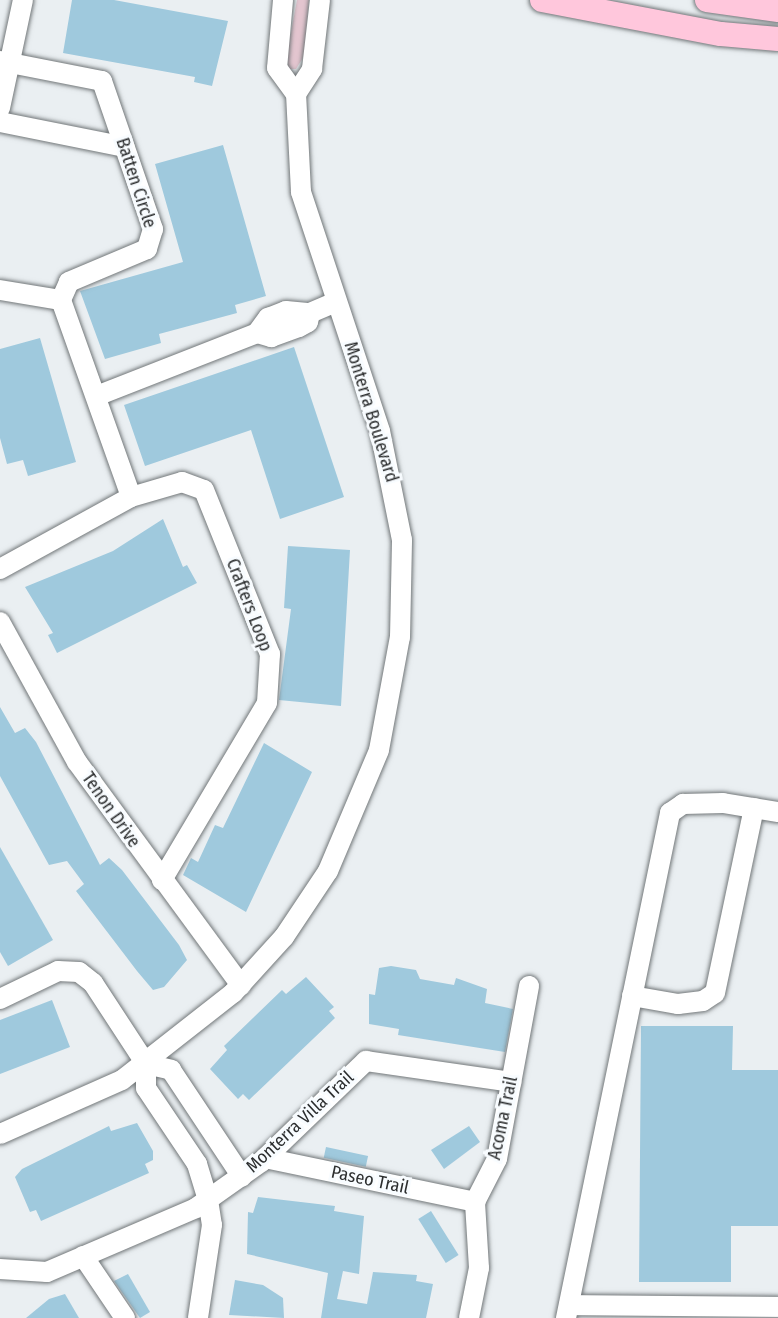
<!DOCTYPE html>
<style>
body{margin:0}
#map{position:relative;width:778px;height:1318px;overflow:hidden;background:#eaeff2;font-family:"Fira Sans Condensed",sans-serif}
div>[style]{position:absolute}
.green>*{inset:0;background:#e4c6d0}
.building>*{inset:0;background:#9fc9dd;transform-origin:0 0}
.roads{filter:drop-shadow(0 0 2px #727779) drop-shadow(0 0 2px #727779)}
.minor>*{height:20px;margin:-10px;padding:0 10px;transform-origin:10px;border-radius:10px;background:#fff}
.major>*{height:24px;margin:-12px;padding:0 12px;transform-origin:12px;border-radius:12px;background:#ffc7dc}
span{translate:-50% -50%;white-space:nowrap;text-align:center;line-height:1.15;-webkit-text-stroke:6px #f8fcff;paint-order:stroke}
.street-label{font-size:18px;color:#2c2e2f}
</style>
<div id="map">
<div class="green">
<i style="clip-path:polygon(297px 0,309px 0,304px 56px,296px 69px,289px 69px,286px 59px)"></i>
</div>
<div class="building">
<i style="clip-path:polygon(72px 0,114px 0,228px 21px,212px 86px,194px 82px,195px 77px,63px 53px)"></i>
<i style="clip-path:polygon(223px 145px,266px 296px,235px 305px,237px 313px,159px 334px,161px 343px,105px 359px,80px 291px,183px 262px,155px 164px)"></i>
<i style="clip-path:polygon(40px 338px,76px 462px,28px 476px,23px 460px,7px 464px,0 438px,0 349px)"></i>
<i style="clip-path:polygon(294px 347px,344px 497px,280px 519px,251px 430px,145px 466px,124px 405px)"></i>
<i style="clip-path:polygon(163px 519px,183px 567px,187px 565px,197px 583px,57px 653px,48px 635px,53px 633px,25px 587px,113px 551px)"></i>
<i style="clip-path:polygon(288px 546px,350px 550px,341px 706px,279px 700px,291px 609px,284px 608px)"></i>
<i style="clip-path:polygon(0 707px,15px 733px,25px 728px,36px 742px,100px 865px,109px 858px,122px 870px,179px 945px,187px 960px,164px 987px,153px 990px,137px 971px,76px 891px,84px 884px,67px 861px,49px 865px,0 776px)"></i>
<i style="clip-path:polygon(264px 743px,312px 772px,246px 912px,183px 875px,191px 858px,198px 862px,215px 825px,223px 828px)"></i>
<i style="clip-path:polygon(0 847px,53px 940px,8px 966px,0 952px)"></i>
<i style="clip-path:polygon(391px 966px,416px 970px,420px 979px,454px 985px,456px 978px,487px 989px,485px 1003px,513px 1009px,505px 1052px,398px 1035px,399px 1029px,369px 1024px,369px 994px,375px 995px,379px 968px)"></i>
<i style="clip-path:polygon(306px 977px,334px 1007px,329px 1011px,335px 1018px,249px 1100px,243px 1094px,238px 1099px,210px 1069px,227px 1050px,224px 1046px,282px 990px,286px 994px)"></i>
<i style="clip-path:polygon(52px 1000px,70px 1047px,0 1074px,0 1020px)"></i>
<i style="clip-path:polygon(641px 1026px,733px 1026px,732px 1070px,778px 1070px,778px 1226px,731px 1226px,731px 1282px,639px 1282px)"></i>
<i style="clip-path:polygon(137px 1123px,153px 1151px,153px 1160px,145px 1164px,149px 1173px,41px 1221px,36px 1210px,30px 1212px,15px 1177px,22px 1169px,109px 1126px,111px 1131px)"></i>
<i style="clip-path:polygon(469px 1126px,480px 1142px,444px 1169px,431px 1150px)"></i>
<i style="left:326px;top:1147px;width:43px;height:11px;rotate:12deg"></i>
<i style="clip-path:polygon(258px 1197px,335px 1206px,334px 1211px,364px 1216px,359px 1274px,343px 1271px,337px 1299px,367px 1304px,373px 1272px,417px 1275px,416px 1281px,433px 1284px,426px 1318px,321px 1318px,328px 1273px,247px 1254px,248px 1212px,253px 1213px)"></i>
<i style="left:431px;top:1211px;width:52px;height:15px;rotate:58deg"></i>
<i style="clip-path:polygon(128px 1274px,150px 1312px,140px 1318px,114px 1281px)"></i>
<i style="clip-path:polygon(235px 1280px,263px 1285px,283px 1298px,284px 1318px,229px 1315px)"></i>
<i style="clip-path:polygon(65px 1294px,79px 1318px,26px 1318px,49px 1299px)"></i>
</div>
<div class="roads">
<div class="minor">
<i style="left:283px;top:0;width:68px;rotate:95deg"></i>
<i style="left:277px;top:68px;width:32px;rotate:54deg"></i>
<i style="left:0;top:61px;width:104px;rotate:11.1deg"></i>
<i style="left:102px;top:81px;width:157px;rotate:71deg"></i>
<i style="left:153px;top:229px;width:21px;rotate:107deg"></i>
<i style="left:147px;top:249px;width:85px;rotate:157.1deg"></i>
<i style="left:69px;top:282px;width:20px;rotate:114deg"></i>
<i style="left:0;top:108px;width:110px;rotate:-78deg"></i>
<i style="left:0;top:122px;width:127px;rotate:11.3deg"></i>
<i style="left:0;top:290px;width:62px;rotate:9.3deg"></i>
<i style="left:61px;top:300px;width:209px;rotate:70.4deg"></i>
<i style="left:257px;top:333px;width:15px;rotate:16deg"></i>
<i style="left:271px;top:337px;width:30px;rotate:-20deg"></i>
<i style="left:299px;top:327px;width:10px;rotate:-29deg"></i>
<i style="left:308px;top:322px;width:9px;rotate:-77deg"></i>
<i style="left:99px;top:395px;width:170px;rotate:-21.4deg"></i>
<i style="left:257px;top:333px;width:19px;rotate:-54deg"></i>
<i style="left:268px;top:318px;width:19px;rotate:-21deg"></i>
<i style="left:286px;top:311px;width:24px;rotate:5deg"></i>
<i style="left:310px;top:313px;width:28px;rotate:-23deg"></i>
<i style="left:0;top:569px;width:149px;rotate:-28.8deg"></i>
<i style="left:131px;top:497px;width:53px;rotate:-16.4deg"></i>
<i style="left:182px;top:482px;width:23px;rotate:20deg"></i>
<i style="left:204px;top:490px;width:177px;rotate:68.1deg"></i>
<i style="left:270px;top:654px;width:49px;rotate:93.5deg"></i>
<i style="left:267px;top:703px;width:206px;rotate:120.7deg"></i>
<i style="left:0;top:622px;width:160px;rotate:61.2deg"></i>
<i style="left:77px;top:762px;width:277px;rotate:53.7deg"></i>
<i style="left:632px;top:996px;width:47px;rotate:9.9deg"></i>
<i style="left:678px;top:1004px;width:25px;rotate:-7deg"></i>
<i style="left:703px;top:1001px;width:14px;rotate:-34deg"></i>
<i style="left:715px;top:993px;width:189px;rotate:-78.1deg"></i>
<i style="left:0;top:999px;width:64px;rotate:-25.8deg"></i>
<i style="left:58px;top:971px;width:21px;rotate:3deg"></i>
<i style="left:79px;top:972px;width:18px;rotate:38deg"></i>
<i style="left:93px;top:983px;width:97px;rotate:56.8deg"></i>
<i style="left:146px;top:1064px;width:24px;rotate:90deg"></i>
<i style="left:146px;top:1088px;width:92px;rotate:56.1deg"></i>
<i style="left:197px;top:1164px;width:38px;rotate:73deg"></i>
<i style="left:208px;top:1200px;width:25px;rotate:81deg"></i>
<i style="left:212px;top:1225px;width:94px;rotate:98.6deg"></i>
<i style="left:146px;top:1064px;width:26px;rotate:13deg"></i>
<i style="left:171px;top:1070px;width:128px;rotate:56.4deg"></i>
<i style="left:0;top:1134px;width:133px;rotate:-23.9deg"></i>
<i style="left:122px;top:1080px;width:141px;rotate:-38.1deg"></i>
<i style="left:233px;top:993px;width:76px;rotate:-47.7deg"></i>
<i style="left:284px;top:937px;width:79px;rotate:-56.3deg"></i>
<i style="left:328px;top:871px;width:131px;rotate:-67.1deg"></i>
<i style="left:379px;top:750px;width:115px;rotate:-79.5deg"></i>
<i style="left:400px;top:637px;width:97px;rotate:-88.8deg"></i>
<i style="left:402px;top:540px;width:111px;rotate:-101.4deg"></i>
<i style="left:380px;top:431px;width:252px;rotate:-108.3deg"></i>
<i style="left:301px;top:192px;width:98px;rotate:-92.9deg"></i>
<i style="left:296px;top:94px;width:30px;rotate:-57deg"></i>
<i style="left:312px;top:69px;width:69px;rotate:-83.4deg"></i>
<i style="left:265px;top:1158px;width:215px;rotate:11.8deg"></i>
<i style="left:83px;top:1256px;width:75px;rotate:55.9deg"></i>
<i style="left:0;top:1269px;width:47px;rotate:3.7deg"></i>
<i style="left:47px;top:1272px;width:162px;rotate:-23.2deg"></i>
<i style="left:196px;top:1208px;width:80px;rotate:-35.3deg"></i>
<i style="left:261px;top:1162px;width:146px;rotate:-43.9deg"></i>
<i style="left:366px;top:1061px;width:147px;rotate:8.2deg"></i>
<i style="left:569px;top:1305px;width:209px;rotate:0.5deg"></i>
<i style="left:469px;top:1318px;width:51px;rotate:-78.7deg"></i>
<i style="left:479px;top:1268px;width:66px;rotate:-93.5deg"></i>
<i style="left:475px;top:1202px;width:48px;rotate:-62.9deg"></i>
<i style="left:497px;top:1159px;width:176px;rotate:-79.5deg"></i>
<i style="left:566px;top:1318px;width:516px;rotate:-78.36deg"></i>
<i style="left:670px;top:813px;width:16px;rotate:-35deg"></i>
<i style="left:683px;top:804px;width:40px;rotate:-1.4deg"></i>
<i style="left:723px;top:803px;width:56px;rotate:9.3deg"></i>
</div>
<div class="major">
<i style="left:542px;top:0;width:182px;rotate:10.8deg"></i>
<i style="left:721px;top:34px;width:57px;rotate:5deg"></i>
<i style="left:707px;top:0;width:72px;rotate:8deg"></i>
</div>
</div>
<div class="street-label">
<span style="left:136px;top:183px;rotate:72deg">Batten Circle</span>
<span style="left:371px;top:412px;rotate:73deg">Monterra Boulevard</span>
<span style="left:249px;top:605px;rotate:69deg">Crafters Loop</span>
<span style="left:111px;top:810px;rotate:55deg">Tenon Drive</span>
<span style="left:503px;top:1118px;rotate:-78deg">Acoma Trail</span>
<span style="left:300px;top:1122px;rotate:-43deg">Monterra Villa Trail</span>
<span style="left:370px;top:1180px;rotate:12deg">Paseo Trail</span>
</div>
</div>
